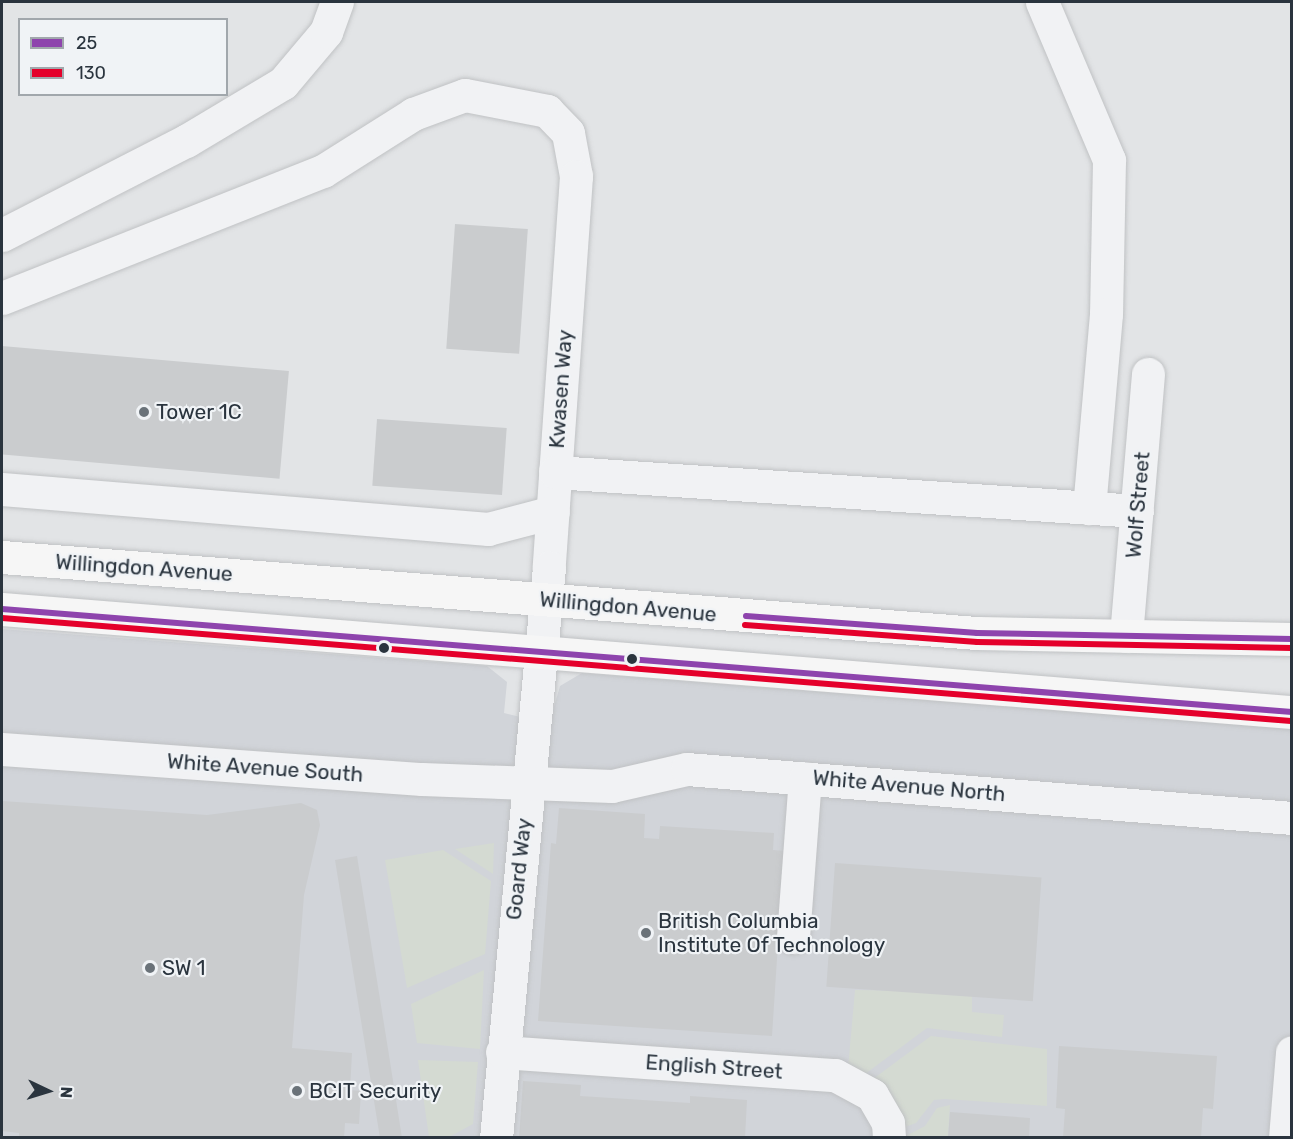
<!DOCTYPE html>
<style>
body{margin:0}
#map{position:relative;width:1293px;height:1139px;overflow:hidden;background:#e2e4e6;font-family:Rubik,sans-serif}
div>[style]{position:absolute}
.built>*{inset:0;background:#d1d4d9}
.green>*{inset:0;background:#d4dad2}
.building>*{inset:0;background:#caccce;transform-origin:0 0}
.roads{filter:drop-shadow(0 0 2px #c0c2c4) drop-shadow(0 0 2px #c0c2c4)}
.minor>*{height:33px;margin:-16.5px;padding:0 16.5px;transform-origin:16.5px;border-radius:16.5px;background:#f1f2f4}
.major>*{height:33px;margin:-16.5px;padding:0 16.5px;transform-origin:16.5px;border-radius:16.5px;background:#f6f6f6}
.bus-1>*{height:6px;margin:-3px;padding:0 3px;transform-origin:3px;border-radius:3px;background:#8e44ad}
.bus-2>*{height:6px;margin:-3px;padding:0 3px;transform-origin:3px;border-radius:3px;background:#e4002b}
.dots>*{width:16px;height:16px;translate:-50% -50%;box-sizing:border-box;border:3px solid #f0f3f6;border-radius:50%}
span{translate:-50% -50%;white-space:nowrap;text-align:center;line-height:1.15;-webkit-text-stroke:4.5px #f0f3f6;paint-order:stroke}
.street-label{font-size:21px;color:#2a343e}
.poi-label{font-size:21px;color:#2a343e}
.left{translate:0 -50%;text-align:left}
.frame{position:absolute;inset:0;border:3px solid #2a343e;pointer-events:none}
.legend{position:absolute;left:18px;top:18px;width:210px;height:78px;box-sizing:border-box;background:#f0f3f6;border:2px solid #a1a7ac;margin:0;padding:8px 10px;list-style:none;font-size:18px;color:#2a343e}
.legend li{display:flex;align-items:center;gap:12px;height:30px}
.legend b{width:30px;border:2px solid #a1a7ac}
.north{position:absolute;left:18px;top:1061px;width:60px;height:60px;-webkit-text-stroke:4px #f0f3f6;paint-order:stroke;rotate:94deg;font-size:16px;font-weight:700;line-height:24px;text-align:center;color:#2a343e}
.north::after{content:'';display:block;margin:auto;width:21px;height:27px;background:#2a343e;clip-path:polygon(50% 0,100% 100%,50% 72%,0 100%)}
</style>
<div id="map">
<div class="built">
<i style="clip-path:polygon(2px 629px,487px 666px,507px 682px,504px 713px,549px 724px,560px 686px,582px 673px,1291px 729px,1291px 1137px,2px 1137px)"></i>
</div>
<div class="green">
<i style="clip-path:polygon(494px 843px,493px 874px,455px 849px)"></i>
<i style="clip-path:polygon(443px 850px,491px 881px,485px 954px,407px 988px,385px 860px)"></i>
<i style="clip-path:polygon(484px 970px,480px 1049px,417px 1043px,411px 1004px)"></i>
<i style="clip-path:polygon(855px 990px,972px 992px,972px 1012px,1004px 1015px,1002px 1037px,927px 1028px,865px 1074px,848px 1068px)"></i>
<i style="clip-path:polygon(931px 1036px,1047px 1049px,1047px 1106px,945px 1099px,934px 1100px,916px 1123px,902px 1128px,873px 1079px)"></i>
<i style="clip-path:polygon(418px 1060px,478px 1062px,473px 1124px,449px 1137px,429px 1137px)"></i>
<i style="clip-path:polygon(950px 1105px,948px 1137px,902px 1138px,925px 1126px,937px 1108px)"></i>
</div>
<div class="building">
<i style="left:455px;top:224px;width:73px;height:125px;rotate:4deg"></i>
<i style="left:2px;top:346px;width:288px;height:108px;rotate:5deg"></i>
<i style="left:377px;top:419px;width:130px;height:67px;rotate:4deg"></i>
<i style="clip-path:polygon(2px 801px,207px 815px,301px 803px,317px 810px,320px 825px,304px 895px,292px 1048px,352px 1053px,350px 1090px,361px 1091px,359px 1124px,345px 1123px,344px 1138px,19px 1138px,19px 1133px,2px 1131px)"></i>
<i style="clip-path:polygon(559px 808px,645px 814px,644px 838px,659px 839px,660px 826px,774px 833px,773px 850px,784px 851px,772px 1036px,538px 1021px,551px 843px,556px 844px)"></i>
<i style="clip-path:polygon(357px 856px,388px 1049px,402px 1138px,380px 1138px,335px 860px)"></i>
<i style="left:835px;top:863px;width:207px;height:124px;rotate:4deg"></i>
<i style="clip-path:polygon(1059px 1046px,1217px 1056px,1213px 1109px,1203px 1108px,1201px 1138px,1063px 1138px,1065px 1109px,1056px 1108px)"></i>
<i style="clip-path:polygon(523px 1081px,581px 1085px,580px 1096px,690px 1103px,690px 1096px,747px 1100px,745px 1138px,519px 1138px)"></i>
<i style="clip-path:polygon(950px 1112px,1030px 1118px,1029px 1138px,948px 1138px)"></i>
</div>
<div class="roads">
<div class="minor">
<i style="left:1042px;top:2px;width:172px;rotate:67deg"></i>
<i style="left:1109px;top:160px;width:154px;rotate:91.1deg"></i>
<i style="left:1106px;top:314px;width:195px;rotate:95deg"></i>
<i style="left:2px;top:235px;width:207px;rotate:-27.1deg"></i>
<i style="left:186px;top:141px;width:113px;rotate:-30.9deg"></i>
<i style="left:283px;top:83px;width:67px;rotate:-49.9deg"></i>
<i style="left:326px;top:32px;width:32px;rotate:-70deg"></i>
<i style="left:2px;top:298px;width:345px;rotate:-21.6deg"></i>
<i style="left:323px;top:171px;width:107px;rotate:-32.3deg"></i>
<i style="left:413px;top:114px;width:55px;rotate:-20.1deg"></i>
<i style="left:465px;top:95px;width:84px;rotate:11deg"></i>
<i style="left:547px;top:111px;width:30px;rotate:46deg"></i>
<i style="left:568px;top:133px;width:44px;rotate:79.5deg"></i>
<i style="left:576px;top:176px;width:392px;rotate:94deg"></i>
<i style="left:549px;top:567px;width:573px;rotate:95.3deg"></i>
<i style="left:555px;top:472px;width:583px;rotate:3.83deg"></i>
<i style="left:2px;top:489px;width:488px;rotate:4.7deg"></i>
<i style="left:488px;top:529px;width:67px;rotate:-14.7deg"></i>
<i style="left:1126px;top:636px;width:263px;rotate:-85.2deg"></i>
<i style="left:2px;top:749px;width:421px;rotate:4.1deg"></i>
<i style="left:422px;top:779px;width:190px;rotate:2.1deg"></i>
<i style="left:612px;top:786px;width:77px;rotate:-12.8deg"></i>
<i style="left:687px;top:769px;width:607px;rotate:4.63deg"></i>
<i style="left:793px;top:937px;width:159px;rotate:-85.7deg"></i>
<i style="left:502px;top:1052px;width:334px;rotate:4deg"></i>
<i style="left:835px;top:1075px;width:42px;rotate:28.4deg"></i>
<i style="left:872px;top:1095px;width:32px;rotate:60deg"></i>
<i style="left:888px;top:1123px;width:15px;rotate:86deg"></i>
<i style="left:1285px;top:1138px;width:86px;rotate:-85.3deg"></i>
</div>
<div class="major">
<i style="left:2px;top:557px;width:978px;rotate:4.46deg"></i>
<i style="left:977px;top:633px;width:315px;rotate:1.1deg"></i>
<i style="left:2px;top:609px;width:1294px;rotate:4.57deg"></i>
</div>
</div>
<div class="bus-1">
<i style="left:2px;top:609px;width:1294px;rotate:4.57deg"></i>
<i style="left:746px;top:616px;width:232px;rotate:4.2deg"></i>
<i style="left:977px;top:633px;width:315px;rotate:1.1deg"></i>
</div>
<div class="bus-2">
<i style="left:2px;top:618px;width:1293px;rotate:4.57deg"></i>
<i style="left:745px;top:625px;width:233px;rotate:4.2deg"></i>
<i style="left:977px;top:642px;width:315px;rotate:1.1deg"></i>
</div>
<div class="dots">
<i style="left:144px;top:412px;background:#6a7279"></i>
<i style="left:384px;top:648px;background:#2a343e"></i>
<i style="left:632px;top:659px;background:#2a343e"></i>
<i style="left:646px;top:933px;background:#6a7279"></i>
<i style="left:150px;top:968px;background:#6a7279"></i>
<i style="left:297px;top:1091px;background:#6a7279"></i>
</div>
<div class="street-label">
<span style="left:561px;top:389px;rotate:-86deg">Kwasen Way</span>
<span style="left:1138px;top:505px;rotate:-85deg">Wolf Street</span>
<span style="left:144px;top:568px;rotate:4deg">Willingdon Avenue</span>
<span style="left:628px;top:607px;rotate:5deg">Willingdon Avenue</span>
<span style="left:265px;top:768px;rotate:4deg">White Avenue South</span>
<span style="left:909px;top:786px;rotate:5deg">White Avenue North</span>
<span style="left:519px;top:869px;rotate:-84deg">Goard Way</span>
<span style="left:714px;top:1067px;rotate:4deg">English Street</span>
</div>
<div class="poi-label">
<span class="left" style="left:156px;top:412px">Tower 1C</span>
<span class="left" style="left:658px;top:933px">British Columbia<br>Institute Of Technology</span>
<span class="left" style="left:162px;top:968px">SW 1</span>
<span class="left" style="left:309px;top:1091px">BCIT Security</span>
</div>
<div class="frame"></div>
<ul class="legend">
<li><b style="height:8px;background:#8e44ad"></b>25</li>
<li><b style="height:8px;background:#e4002b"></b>130</li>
</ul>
<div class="north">N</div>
</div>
